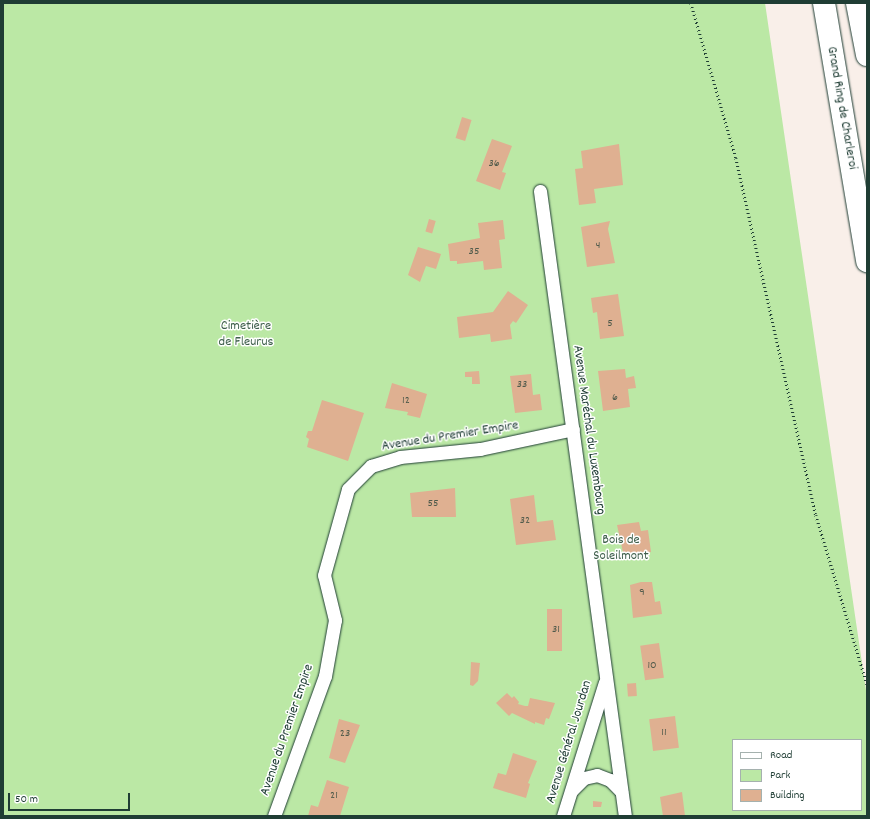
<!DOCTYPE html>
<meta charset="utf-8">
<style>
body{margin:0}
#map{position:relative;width:870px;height:819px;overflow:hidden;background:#f9efe9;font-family:Dekko,sans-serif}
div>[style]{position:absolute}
.green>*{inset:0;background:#bbe8a5}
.building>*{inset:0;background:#dfb091;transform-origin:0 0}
.path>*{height:2.5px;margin-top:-1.25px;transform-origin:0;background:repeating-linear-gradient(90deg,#1f3d34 0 1px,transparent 0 4px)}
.roads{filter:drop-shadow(0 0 1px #1f3d34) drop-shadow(0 0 1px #1f3d34)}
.minor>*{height:13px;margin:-6.5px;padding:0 6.5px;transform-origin:6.5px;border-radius:6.5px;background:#fff}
.motorway>*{height:22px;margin:-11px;padding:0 11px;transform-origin:11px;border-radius:11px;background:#fff}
span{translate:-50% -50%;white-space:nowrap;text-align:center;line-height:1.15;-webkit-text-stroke:3px #fff;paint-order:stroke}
.number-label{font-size:12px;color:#4f5a4b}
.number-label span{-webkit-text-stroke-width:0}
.street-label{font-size:14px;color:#1f3d34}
.park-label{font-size:14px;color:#3e5f4b}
.frame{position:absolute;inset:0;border:4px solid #1f3d34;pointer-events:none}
.legend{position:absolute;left:732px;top:739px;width:130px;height:72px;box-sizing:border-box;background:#fff;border:1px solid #a5b1ae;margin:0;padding:5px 7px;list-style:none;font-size:12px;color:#1f3d34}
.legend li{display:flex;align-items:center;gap:8px;height:20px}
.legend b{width:20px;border:1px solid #a5b1ae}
.scale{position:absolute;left:8px;top:793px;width:122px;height:18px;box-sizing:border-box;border:2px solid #1f3d34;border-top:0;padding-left:5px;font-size:12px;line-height:14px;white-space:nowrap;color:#1f3d34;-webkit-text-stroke:3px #fff;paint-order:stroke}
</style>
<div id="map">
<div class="green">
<i style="clip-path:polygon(evenodd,3px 3px,765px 3px,867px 697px,867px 816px,3px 816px,3px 3px,733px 740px,861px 740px,861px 810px,733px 810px,733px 740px)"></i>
</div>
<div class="building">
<i style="left:462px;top:117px;width:10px;height:22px;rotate:17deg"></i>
<i style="clip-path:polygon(492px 139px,512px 146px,502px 172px,506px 173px,500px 190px,476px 181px)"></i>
<i style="clip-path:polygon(619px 144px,623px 185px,594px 189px,596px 203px,579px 205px,575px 169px,583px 168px,581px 151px)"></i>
<i style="left:429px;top:219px;width:7px;height:13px;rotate:16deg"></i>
<i style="clip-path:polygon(503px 220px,505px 239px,499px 240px,502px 268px,484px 270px,483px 261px,457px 264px,457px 261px,450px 261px,448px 244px,480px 238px,478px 223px)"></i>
<i style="clip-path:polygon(610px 221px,608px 229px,615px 263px,587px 267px,581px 227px)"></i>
<i style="clip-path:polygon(418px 247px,441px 254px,436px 269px,426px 266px,420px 282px,408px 275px)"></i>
<i style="clip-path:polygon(508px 291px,528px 305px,516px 323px,513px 321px,510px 325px,512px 339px,491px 342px,490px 334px,459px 338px,457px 317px,493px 312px)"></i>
<i style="clip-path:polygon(618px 294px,624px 336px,600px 339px,597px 312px,593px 313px,591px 298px)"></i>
<i style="clip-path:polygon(625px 369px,626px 378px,634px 376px,636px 388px,628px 389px,630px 407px,603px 411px,598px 371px)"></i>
<i style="clip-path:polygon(479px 371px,480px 384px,472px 384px,472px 377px,465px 377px,465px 372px)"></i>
<i style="clip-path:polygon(531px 374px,533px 395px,540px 394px,542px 410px,515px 413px,510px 376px)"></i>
<i style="clip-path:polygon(392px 383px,427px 394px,420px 418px,407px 415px,408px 412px,385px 408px)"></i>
<i style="clip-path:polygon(322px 400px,364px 413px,348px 461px,307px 447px,309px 439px,306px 437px,308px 431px,312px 431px)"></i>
<i style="clip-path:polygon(455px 488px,456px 517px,412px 517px,410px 493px)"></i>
<i style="clip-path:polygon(534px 495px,537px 522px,553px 520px,556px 540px,516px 545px,510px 499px)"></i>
<i style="clip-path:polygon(639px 522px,641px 531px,648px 530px,651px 552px,624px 557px,617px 525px)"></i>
<i style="clip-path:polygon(641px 582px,652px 582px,655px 602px,660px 601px,662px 614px,633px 618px,630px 585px)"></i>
<i style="left:547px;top:609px;width:15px;height:42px"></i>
<i style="left:659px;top:643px;width:35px;height:19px;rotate:82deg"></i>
<i style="clip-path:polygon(471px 662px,480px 663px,478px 681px,473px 686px,470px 685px)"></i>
<i style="left:636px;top:683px;width:13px;height:9px;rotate:86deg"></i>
<i style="clip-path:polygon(507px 693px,512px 698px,514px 696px,519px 702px,518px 704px,525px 706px,528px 706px,530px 698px,555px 703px,549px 719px,546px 718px,544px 725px,535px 722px,535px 724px,512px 713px,509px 716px,496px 703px)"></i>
<i style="left:675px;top:716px;width:32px;height:26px;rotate:83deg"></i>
<i style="clip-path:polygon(339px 719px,360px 725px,345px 763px,329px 758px)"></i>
<i style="clip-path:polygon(513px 753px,537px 761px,528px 783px,530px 784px,526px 798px,493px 788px,498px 773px,506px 775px)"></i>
<i style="clip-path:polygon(327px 780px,349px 787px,340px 816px,308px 816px,311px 805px,318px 807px)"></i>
<i style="clip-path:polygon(682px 792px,685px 816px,663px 816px,660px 797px)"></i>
<i style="clip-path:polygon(593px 801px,602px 802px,601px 807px,593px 807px)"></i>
</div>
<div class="path">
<i style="left:691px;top:3px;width:161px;rotate:73.8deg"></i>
<i style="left:736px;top:158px;width:366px;rotate:77.4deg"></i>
<i style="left:816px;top:515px;width:177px;rotate:73.2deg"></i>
</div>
<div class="roads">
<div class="minor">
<i style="left:540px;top:191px;width:631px;rotate:82.26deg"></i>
<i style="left:572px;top:790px;width:17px;rotate:-45deg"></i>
<i style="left:584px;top:778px;width:13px;rotate:-13deg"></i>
<i style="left:597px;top:775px;width:14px;rotate:21deg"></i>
<i style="left:610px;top:780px;width:16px;rotate:45deg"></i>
<i style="left:274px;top:816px;width:149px;rotate:-70deg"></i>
<i style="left:325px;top:676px;width:57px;rotate:-79.9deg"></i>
<i style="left:335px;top:620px;width:46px;rotate:-103.7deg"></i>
<i style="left:324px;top:575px;width:89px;rotate:-74.4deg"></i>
<i style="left:348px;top:489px;width:33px;rotate:-45deg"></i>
<i style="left:371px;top:466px;width:30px;rotate:-17deg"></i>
<i style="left:400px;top:457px;width:80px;rotate:-5.7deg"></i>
<i style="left:480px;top:449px;width:95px;rotate:-12.1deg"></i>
<i style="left:563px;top:816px;width:140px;rotate:-72.6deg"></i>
</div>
<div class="motorway">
<i style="left:824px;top:3px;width:262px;rotate:80.5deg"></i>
<i style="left:857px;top:3px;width:53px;rotate:79.1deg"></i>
</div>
</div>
<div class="number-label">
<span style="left:494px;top:164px">36</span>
<span style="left:598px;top:246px">4</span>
<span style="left:474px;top:252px">35</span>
<span style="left:610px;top:324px">5</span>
<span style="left:522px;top:385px">33</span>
<span style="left:615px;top:398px">6</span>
<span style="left:406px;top:401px">12</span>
<span style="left:433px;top:504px">55</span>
<span style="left:525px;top:521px">32</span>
<span style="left:642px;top:593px">9</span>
<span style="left:556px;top:630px">31</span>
<span style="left:652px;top:666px">10</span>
<span style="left:664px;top:733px">11</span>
<span style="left:345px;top:734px">23</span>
<span style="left:334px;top:796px">21</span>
</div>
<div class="street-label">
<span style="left:842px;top:108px;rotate:80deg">Grand Ring de Charleroi</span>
<span style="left:589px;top:430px;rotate:82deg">Avenue Maréchal du Luxembourg</span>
<span style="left:450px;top:436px;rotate:-9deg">Avenue du Premier Empire</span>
<span style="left:287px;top:730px;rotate:-71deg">Avenue du Premier Empire</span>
<span style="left:569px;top:742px;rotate:-73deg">Avenue Général Jourdan</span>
</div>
<div class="park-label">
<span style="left:246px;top:334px">Cimetière<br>de Fleurus</span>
<span style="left:621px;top:548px">Bois de<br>Soleilmont</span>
</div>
<div class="frame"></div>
<ul class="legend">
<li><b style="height:5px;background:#fff"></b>Road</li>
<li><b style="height:11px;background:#bbe8a5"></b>Park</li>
<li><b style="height:11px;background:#dfb091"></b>Building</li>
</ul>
<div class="scale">50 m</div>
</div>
